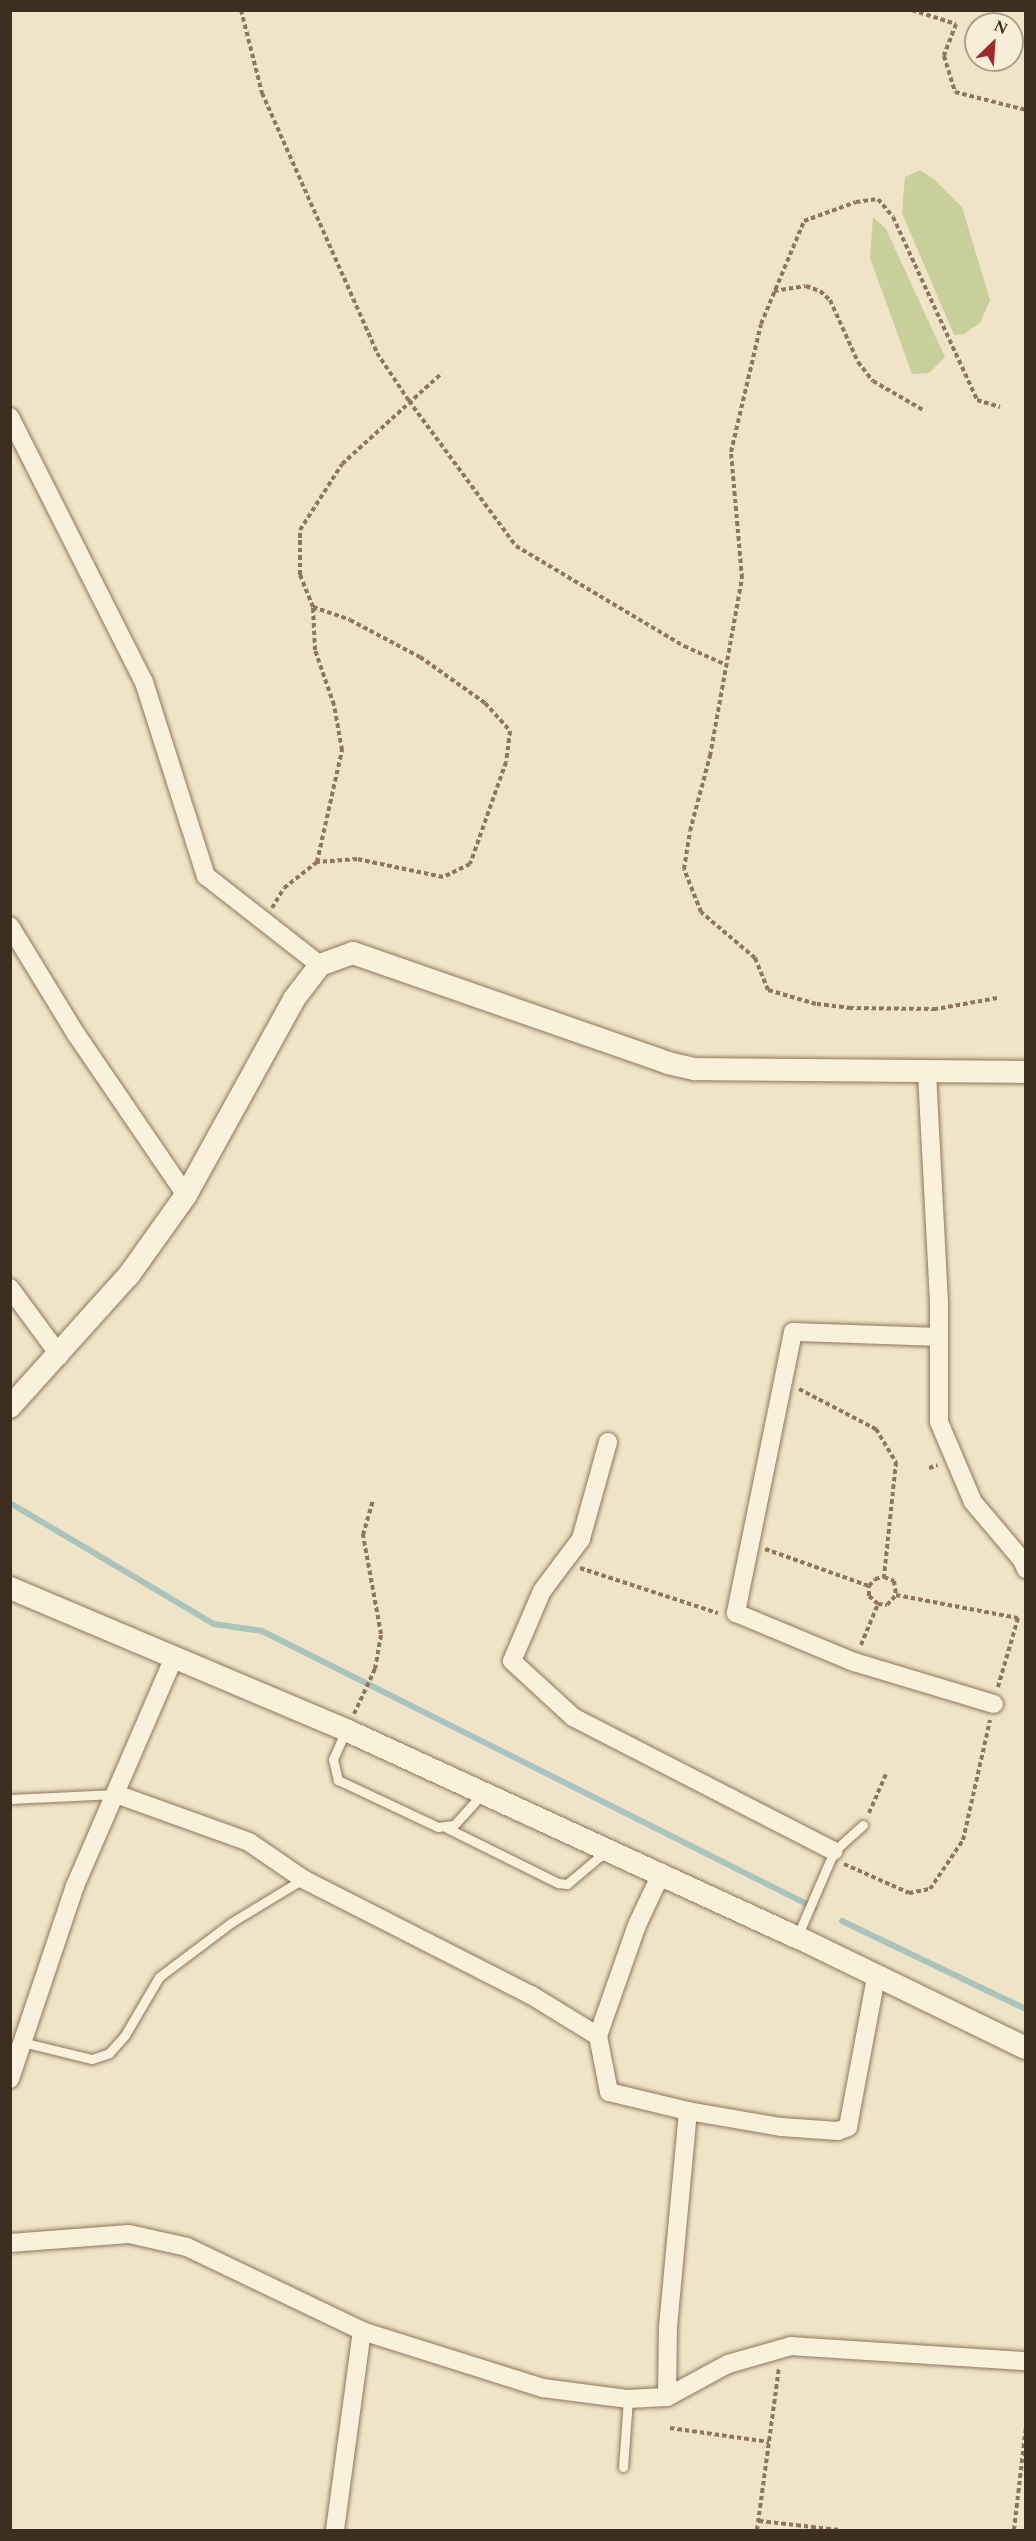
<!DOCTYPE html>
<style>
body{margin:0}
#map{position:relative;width:1036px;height:2541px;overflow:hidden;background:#f0e4c8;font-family:Spectral,serif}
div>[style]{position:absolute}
.green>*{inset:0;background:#c9cf9b}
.stream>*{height:6px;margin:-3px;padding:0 3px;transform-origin:3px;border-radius:3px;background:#a9c4bc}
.path>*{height:4px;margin-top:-2px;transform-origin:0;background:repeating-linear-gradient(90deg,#8d765c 0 4.5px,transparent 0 7.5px)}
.roads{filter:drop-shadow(0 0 2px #8d765c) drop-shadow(0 0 2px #8d765c)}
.service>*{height:9px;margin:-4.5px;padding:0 4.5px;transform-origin:4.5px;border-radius:4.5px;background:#faf1dc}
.minor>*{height:18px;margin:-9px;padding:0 9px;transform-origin:9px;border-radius:9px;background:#faf1dc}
.tertiary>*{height:22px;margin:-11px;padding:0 11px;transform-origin:11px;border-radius:11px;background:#faf1dc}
span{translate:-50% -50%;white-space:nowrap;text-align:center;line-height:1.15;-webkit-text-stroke:5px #f7eed8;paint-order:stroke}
.frame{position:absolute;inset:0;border:12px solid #3d2e20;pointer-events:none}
.north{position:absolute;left:964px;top:12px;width:60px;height:60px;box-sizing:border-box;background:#f7eed8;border:2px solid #ada18e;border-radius:50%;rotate:25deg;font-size:16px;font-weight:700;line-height:24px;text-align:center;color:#3d2e20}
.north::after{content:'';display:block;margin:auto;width:21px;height:27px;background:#9e2a2b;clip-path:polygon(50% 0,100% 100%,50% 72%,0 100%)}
</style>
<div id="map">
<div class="green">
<i style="clip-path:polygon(920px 170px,935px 180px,962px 207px,990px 300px,980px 323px,964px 334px,954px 335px,902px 213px,905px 177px)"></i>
<i style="clip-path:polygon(873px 217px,886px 229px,945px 357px,929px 373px,912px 374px,870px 258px)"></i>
</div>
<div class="stream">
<i style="left:10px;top:1503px;width:237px;rotate:30.7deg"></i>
<i style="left:214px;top:1624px;width:49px;rotate:8.3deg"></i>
<i style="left:262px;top:1631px;width:618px;rotate:26.61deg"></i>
<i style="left:842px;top:1921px;width:204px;rotate:25.6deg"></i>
</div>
<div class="path">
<i style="left:241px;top:10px;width:86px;rotate:75.8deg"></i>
<i style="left:262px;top:93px;width:284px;rotate:66.1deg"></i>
<i style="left:377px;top:353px;width:58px;rotate:56.3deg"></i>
<i style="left:409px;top:401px;width:180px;rotate:53.6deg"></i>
<i style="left:516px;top:546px;width:196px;rotate:30.8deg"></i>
<i style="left:684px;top:646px;width:44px;rotate:24.2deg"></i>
<i style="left:912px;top:10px;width:46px;rotate:17.7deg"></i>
<i style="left:956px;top:24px;width:34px;rotate:111deg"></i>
<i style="left:944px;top:56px;width:38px;rotate:73deg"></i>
<i style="left:955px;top:92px;width:73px;rotate:14.2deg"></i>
<i style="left:774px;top:291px;width:32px;rotate:-9deg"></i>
<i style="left:806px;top:286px;width:15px;rotate:20deg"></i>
<i style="left:820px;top:291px;width:13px;rotate:42deg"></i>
<i style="left:830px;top:300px;width:68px;rotate:65.7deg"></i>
<i style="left:858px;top:362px;width:24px;rotate:52deg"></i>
<i style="left:873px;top:381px;width:58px;rotate:30.1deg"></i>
<i style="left:313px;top:607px;width:39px;rotate:19deg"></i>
<i style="left:350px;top:620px;width:79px;rotate:27.9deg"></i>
<i style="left:420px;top:657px;width:80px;rotate:35.3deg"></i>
<i style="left:485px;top:703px;width:38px;rotate:48deg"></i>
<i style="left:510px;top:731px;width:31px;rotate:97deg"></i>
<i style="left:506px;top:762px;width:108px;rotate:109.4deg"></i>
<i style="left:470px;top:864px;width:30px;rotate:154deg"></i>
<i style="left:443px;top:877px;width:88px;rotate:-168.2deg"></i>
<i style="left:357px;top:859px;width:40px;rotate:175.7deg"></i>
<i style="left:272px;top:908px;width:23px;rotate:-59deg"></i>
<i style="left:284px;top:888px;width:42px;rotate:-38.2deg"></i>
<i style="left:317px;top:862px;width:115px;rotate:-77.4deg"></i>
<i style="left:342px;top:750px;width:46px;rotate:-100.1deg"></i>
<i style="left:334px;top:705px;width:58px;rotate:-109.1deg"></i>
<i style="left:315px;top:650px;width:43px;rotate:-92.7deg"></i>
<i style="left:313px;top:607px;width:35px;rotate:-112deg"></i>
<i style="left:300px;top:575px;width:45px;rotate:-90deg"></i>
<i style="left:300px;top:530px;width:78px;rotate:-57.5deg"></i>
<i style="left:342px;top:464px;width:135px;rotate:-42.3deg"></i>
<i style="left:997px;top:998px;width:62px;rotate:169.8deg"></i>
<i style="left:936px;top:1009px;width:85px;rotate:-179.3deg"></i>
<i style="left:851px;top:1008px;width:35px;rotate:-173deg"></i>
<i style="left:816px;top:1004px;width:50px;rotate:-163.7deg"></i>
<i style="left:768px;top:990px;width:35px;rotate:-112deg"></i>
<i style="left:755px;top:958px;width:71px;rotate:-139.6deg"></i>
<i style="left:701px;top:912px;width:46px;rotate:-111.6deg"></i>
<i style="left:684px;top:869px;width:38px;rotate:-81deg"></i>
<i style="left:690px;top:831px;width:78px;rotate:-75.1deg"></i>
<i style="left:710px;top:756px;width:181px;rotate:-79.8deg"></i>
<i style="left:742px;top:578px;width:126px;rotate:-95deg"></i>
<i style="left:731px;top:452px;width:131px;rotate:-76.8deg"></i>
<i style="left:761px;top:324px;width:112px;rotate:-67.3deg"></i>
<i style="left:804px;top:221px;width:55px;rotate:-20.1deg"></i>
<i style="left:856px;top:202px;width:22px;rotate:-8deg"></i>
<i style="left:878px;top:199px;width:23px;rotate:50deg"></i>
<i style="left:893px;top:217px;width:201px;rotate:65.3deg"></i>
<i style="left:977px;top:400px;width:24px;rotate:17deg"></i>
<i style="left:799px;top:1389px;width:87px;rotate:27.5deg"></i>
<i style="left:876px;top:1429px;width:39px;rotate:59deg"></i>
<i style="left:896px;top:1462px;width:116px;rotate:96deg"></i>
<i style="left:884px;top:1577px;width:11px;rotate:22deg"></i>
<i style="left:894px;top:1581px;width:14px;rotate:82deg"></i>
<i style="left:929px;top:1468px;width:9px;rotate:-18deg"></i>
<i style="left:765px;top:1549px;width:110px;rotate:19.6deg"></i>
<i style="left:869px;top:1586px;width:9px;rotate:-49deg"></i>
<i style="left:875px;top:1579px;width:9px;rotate:-13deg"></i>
<i style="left:580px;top:1568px;width:145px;rotate:18.1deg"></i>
<i style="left:878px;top:1604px;width:9px;rotate:6deg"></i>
<i style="left:887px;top:1605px;width:13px;rotate:-48deg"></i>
<i style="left:896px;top:1595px;width:124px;rotate:10.7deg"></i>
<i style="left:1018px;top:1618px;width:72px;rotate:106.2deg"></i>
<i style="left:861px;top:1645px;width:44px;rotate:-67.5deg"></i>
<i style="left:878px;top:1604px;width:12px;rotate:-138deg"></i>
<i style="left:869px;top:1596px;width:10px;rotate:-90deg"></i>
<i style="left:354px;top:1714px;width:50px;rotate:-65deg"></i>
<i style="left:375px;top:1669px;width:36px;rotate:-80deg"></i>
<i style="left:381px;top:1634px;width:101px;rotate:-100.3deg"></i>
<i style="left:363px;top:1535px;width:35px;rotate:-74deg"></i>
<i style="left:869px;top:1813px;width:43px;rotate:-66.4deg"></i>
<i style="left:844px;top:1864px;width:71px;rotate:24deg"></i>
<i style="left:909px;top:1893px;width:21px;rotate:-11deg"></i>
<i style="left:930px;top:1889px;width:59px;rotate:-56deg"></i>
<i style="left:963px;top:1840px;width:123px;rotate:-77.3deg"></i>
<i style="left:670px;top:2428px;width:100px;rotate:8deg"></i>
<i style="left:759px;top:2521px;width:81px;rotate:6.4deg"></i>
<i style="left:757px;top:2530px;width:163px;rotate:-82.3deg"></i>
<i style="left:1014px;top:2530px;width:104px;rotate:-83.4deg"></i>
</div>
<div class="roads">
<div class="service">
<i style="left:346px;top:1730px;width:32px;rotate:114deg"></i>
<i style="left:333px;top:1759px;width:22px;rotate:77deg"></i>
<i style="left:338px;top:1780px;width:110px;rotate:25.2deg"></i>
<i style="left:438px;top:1827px;width:16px;rotate:-7deg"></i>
<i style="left:454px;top:1825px;width:43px;rotate:-47.8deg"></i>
<i style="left:10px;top:1799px;width:106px;rotate:-2.7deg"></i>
<i style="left:447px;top:1828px;width:124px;rotate:26.4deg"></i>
<i style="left:558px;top:1883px;width:9px;rotate:6deg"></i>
<i style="left:567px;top:1884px;width:51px;rotate:-40.2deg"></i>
<i style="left:797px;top:1937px;width:94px;rotate:-66.7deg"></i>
<i style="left:834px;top:1851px;width:39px;rotate:-42deg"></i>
<i style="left:22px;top:2042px;width:72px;rotate:13.7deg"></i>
<i style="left:92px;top:2059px;width:18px;rotate:-19deg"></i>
<i style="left:109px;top:2053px;width:24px;rotate:-48deg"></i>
<i style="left:125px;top:2035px;width:67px;rotate:-59.6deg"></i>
<i style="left:159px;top:1977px;width:91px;rotate:-37deg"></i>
<i style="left:232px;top:1922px;width:83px;rotate:-31.2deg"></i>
<i style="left:623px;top:2467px;width:68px;rotate:-85.8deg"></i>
</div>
<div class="minor">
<i style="left:10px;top:417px;width:297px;rotate:63.2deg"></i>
<i style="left:144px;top:682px;width:204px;rotate:72.3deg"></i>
<i style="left:206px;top:876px;width:145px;rotate:38deg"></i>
<i style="left:10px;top:926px;width:127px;rotate:58.6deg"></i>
<i style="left:76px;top:1034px;width:195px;rotate:55.7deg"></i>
<i style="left:927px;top:1073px;width:231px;rotate:87deg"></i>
<i style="left:939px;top:1304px;width:118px;rotate:90deg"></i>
<i style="left:939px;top:1422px;width:87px;rotate:67deg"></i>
<i style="left:973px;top:1502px;width:76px;rotate:49.8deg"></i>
<i style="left:1022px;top:1560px;width:10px;rotate:66deg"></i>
<i style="left:10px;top:1288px;width:84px;rotate:53.7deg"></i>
<i style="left:938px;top:1337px;width:145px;rotate:-178deg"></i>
<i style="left:793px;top:1332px;width:287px;rotate:101.5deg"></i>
<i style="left:736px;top:1613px;width:128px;rotate:22.6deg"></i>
<i style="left:854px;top:1662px;width:146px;rotate:16.7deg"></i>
<i style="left:608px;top:1442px;width:101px;rotate:105.6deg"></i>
<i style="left:581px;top:1539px;width:65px;rotate:126.9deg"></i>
<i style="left:542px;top:1591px;width:76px;rotate:113.2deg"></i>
<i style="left:512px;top:1661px;width:83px;rotate:42.6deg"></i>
<i style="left:573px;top:1717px;width:293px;rotate:27.2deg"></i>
<i style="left:116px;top:1794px;width:141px;rotate:19.8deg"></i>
<i style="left:249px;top:1842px;width:65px;rotate:34.4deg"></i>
<i style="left:303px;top:1879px;width:256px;rotate:27deg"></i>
<i style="left:531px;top:1995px;width:79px;rotate:31.5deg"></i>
<i style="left:661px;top:1874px;width:56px;rotate:115.2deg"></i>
<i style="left:637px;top:1925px;width:118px;rotate:109.4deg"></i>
<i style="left:598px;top:2036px;width:57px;rotate:78.9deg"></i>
<i style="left:609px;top:2092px;width:81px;rotate:13.5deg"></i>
<i style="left:10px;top:2079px;width:204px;rotate:-71.4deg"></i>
<i style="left:75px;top:1886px;width:247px;rotate:-66.6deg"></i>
<i style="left:10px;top:2243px;width:119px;rotate:-4.3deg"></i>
<i style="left:129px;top:2234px;width:59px;rotate:12.6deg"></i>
<i style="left:187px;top:2247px;width:194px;rotate:25.6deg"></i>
<i style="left:362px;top:2331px;width:190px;rotate:17.5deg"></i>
<i style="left:543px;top:2388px;width:86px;rotate:7.4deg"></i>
<i style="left:628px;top:2399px;width:39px;rotate:-3deg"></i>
<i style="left:667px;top:2397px;width:69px;rotate:-28.4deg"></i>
<i style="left:728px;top:2364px;width:66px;rotate:-15.9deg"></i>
<i style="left:791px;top:2346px;width:235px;rotate:3.7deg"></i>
<i style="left:667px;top:2397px;width:70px;rotate:-89.2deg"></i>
<i style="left:668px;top:2327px;width:217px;rotate:-84.7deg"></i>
<i style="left:688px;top:2111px;width:94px;rotate:9.8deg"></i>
<i style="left:781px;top:2127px;width:57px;rotate:4deg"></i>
<i style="left:838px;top:2131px;width:11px;rotate:-22deg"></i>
<i style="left:848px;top:2127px;width:153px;rotate:-79.4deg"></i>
<i style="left:335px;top:2530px;width:201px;rotate:-82.3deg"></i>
</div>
<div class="tertiary">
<i style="left:10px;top:1407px;width:178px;rotate:-48deg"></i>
<i style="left:129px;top:1275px;width:98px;rotate:-54.5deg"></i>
<i style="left:186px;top:1195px;width:224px;rotate:-61.1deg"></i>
<i style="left:294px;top:999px;width:43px;rotate:-52.6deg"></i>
<i style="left:320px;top:965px;width:35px;rotate:-20deg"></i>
<i style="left:353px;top:953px;width:334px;rotate:19.2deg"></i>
<i style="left:668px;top:1063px;width:28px;rotate:13deg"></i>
<i style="left:695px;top:1069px;width:331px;rotate:0.5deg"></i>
<i style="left:10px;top:1588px;width:365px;rotate:22.9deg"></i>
<i style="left:346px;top:1730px;width:496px;rotate:24.7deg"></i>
<i style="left:797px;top:1937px;width:254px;rotate:25.9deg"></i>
</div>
</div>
<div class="frame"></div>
<div class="north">N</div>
</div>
